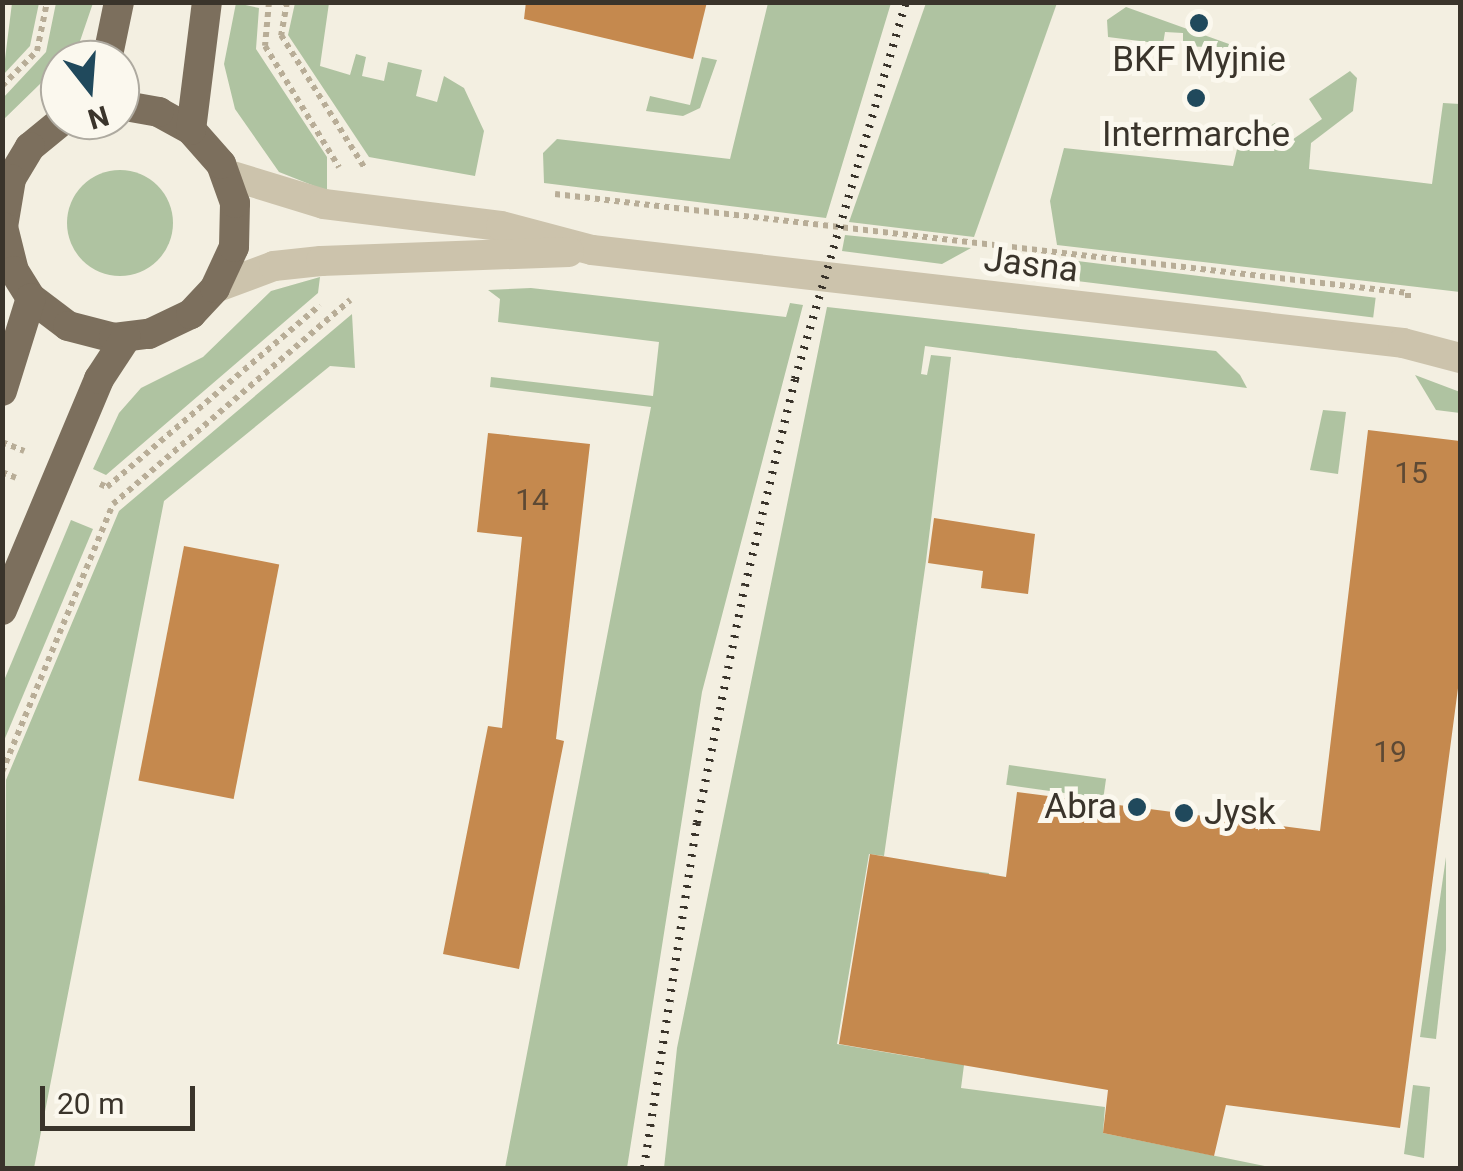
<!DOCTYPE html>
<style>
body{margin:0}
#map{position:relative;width:1463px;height:1171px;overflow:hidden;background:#f3efe1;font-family:Roboto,sans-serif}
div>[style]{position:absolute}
.green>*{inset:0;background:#afc3a1;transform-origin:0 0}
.round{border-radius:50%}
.building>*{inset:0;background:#c5894e;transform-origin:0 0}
.path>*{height:6px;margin-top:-3px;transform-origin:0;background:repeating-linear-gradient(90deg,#b8ad97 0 5px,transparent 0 10px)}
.street>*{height:30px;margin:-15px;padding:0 15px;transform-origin:15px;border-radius:15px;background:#ccc3ac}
.primary>*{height:30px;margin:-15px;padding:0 15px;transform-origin:15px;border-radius:15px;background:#7c6f5d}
.rail>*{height:8px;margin-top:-4px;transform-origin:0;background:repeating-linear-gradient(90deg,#3a342b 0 2.5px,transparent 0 10.5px)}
.dots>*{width:28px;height:28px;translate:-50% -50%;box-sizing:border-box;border:5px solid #fbf8ee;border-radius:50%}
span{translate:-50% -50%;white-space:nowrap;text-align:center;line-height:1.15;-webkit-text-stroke:10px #fbf8ee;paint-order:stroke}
.number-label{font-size:30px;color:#5d4934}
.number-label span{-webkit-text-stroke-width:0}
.poi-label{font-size:35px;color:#3a342b}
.right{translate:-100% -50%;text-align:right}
.left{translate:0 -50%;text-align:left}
.street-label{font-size:35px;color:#3a342b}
.frame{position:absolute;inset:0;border:5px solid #3a342b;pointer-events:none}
.north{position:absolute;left:40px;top:40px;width:100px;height:100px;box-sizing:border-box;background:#fbf8ee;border:2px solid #aeaaa0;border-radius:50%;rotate:163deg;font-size:28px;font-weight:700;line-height:40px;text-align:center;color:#3a342b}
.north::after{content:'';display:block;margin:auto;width:35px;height:45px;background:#20495c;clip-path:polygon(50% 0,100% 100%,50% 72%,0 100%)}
.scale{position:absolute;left:40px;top:1086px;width:155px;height:45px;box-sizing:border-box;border:5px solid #3a342b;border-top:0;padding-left:12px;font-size:30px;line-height:35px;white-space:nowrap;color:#3a342b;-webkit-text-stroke:8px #fbf8ee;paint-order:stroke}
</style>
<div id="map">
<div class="green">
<i style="clip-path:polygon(12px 3px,39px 3px,30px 46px,3px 75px)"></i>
<i style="clip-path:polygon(56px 3px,93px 3px,78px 47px,3px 120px,3px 98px,46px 52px)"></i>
<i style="clip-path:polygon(236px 3px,259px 8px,256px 49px,327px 157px,327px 191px,279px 172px,235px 109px,224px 64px)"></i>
<i style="clip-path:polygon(295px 3px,329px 3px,320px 66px,350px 75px,356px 54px,366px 57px,362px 76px,384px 81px,388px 62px,422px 70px,416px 96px,437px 102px,444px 76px,464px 88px,484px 131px,475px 176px,369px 157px,288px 35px)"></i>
<i style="clip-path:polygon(768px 3px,891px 3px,826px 218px,544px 183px,543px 153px,557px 139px,730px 159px)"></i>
<i style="clip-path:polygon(926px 3px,1057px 3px,974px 237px,849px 222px)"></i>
<i style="clip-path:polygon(1126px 7px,1229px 44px,1228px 48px,1183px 46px,1183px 33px,1165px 32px,1163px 44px,1108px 37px,1107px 20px)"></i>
<i style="clip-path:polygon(702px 57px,717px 60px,700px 108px,683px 116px,646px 111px,650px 96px,690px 105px)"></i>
<i style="clip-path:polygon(1350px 71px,1357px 78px,1353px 111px,1311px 143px,1309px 169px,1432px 184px,1443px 103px,1460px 104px,1460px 292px,1057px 245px,1050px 201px,1064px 148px,1233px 166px,1238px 145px,1275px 123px,1289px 142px,1322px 119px,1309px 99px)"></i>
<i class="round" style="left:67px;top:170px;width:106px;height:106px"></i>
<i style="clip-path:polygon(845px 235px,971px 248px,942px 264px,842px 251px)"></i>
<i style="left:1061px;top:259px;width:317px;height:20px;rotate:7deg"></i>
<i style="clip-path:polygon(320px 277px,318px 293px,106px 475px,93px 469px,119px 413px,141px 388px,203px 357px,271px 291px)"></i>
<i style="clip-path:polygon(531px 288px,786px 317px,790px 303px,803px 305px,702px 692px,627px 1168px,505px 1168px,651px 407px,490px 387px,491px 377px,653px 396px,659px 342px,498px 322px,500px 299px,488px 290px)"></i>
<i style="clip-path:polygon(827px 307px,1216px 351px,1240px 375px,1247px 388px,925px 346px,921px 374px,927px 375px,931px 355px,951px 357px,926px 561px,884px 856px,869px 854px,837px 1044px,925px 1059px,957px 869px,989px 873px,961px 1088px,1105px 1107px,1103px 1133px,1274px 1168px,664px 1168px,677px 1048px)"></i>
<i style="clip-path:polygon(352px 314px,355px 368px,330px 366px,164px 501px,34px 1168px,3px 1168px,6px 780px,119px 511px)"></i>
<i style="clip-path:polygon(1415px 375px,1460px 392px,1460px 413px,1436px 410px)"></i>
<i style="clip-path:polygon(1323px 410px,1346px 412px,1338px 474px,1310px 470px)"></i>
<i style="clip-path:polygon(71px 520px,93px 529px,3px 743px,3px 683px)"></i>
<i style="left:1009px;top:765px;width:98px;height:20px;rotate:8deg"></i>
<i style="clip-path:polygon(1446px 857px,1446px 950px,1436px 1039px,1420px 1037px)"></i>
<i style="clip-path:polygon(1413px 1085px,1430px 1087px,1424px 1158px,1404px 1154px)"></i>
</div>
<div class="building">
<i style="clip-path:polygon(526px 2px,707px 2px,693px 59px,524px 19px)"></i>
<i style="clip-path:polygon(1368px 430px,1460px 441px,1460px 673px,1400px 1128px,1226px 1105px,1214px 1156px,1103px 1133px,1108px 1090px,839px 1044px,870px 854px,1006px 877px,1017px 792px,1320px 831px)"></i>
<i style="clip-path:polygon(488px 433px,590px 444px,556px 739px,564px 741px,519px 969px,443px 954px,488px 726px,502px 728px,522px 537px,477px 532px)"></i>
<i style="clip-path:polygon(934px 518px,1035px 534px,1028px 594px,981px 588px,983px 571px,928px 563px)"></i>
<i style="left:184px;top:546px;width:97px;height:239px;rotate:11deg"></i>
</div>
<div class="path">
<i style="left:269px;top:2px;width:44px;rotate:95.2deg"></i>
<i style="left:265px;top:46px;width:142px;rotate:58.6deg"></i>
<i style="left:287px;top:2px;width:34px;rotate:100deg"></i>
<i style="left:281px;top:35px;width:156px;rotate:57.8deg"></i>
<i style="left:2px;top:86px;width:49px;rotate:-45deg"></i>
<i style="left:37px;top:51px;width:50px;rotate:-78.5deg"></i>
<i style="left:555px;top:194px;width:859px;rotate:6.62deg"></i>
<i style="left:1408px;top:293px;width:8px;rotate:90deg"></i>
<i style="left:2px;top:442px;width:24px;rotate:22deg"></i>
<i style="left:2px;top:472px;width:15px;rotate:23deg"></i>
<i style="left:100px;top:484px;width:8px;rotate:23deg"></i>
<i style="left:107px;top:487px;width:280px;rotate:-40.5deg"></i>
<i style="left:2px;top:772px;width:290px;rotate:-67.5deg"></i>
<i style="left:113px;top:504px;width:313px;rotate:-40.7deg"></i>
</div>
<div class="street">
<i style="left:226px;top:174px;width:102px;rotate:17deg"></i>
<i style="left:324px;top:204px;width:178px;rotate:7.1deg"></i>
<i style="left:501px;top:226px;width:94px;rotate:14.8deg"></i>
<i style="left:592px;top:250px;width:816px;rotate:6.54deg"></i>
<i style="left:1403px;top:343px;width:59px;rotate:14.7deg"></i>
<i style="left:215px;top:288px;width:63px;rotate:-20.4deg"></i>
<i style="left:274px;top:266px;width:47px;rotate:-6.1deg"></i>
<i style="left:321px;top:261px;width:248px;rotate:-2.1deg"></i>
</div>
<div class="primary">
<i style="left:107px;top:60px;width:59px;rotate:-78.3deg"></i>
<i style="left:63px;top:120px;width:43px;rotate:140.7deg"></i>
<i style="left:30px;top:147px;width:37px;rotate:121deg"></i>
<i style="left:11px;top:179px;width:49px;rotate:99.5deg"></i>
<i style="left:3px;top:227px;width:45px;rotate:76deg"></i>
<i style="left:14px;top:271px;width:32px;rotate:58deg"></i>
<i style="left:31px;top:298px;width:46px;rotate:37.1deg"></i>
<i style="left:68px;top:326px;width:48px;rotate:14.6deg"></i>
<i style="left:114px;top:338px;width:35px;rotate:-7deg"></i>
<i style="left:149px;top:334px;width:47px;rotate:-25.5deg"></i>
<i style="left:191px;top:314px;width:35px;rotate:-47deg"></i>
<i style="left:215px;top:288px;width:45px;rotate:-65.1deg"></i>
<i style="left:234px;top:247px;width:44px;rotate:-88.7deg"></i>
<i style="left:235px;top:203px;width:41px;rotate:-109.7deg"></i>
<i style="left:221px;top:164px;width:45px;rotate:-131.4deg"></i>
<i style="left:191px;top:130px;width:37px;rotate:-151deg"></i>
<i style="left:159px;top:112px;width:40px;rotate:-170deg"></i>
<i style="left:191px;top:130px;width:129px;rotate:-82.9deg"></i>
<i style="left:2px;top:391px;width:97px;rotate:-72.7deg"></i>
<i style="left:2px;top:610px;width:251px;rotate:-67.2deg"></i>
<i style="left:99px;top:379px;width:49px;rotate:-56.6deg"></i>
</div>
<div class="rail">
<i style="left:644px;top:1168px;width:349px;rotate:-81.3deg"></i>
<i style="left:697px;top:823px;width:242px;rotate:-78.6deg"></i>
<i style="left:745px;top:586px;width:213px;rotate:-76.4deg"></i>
<i style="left:795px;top:379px;width:393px;rotate:-73.6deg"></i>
</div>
<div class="dots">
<i style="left:1199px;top:23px;background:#20495c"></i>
<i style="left:1196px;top:98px;background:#20495c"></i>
<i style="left:1137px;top:807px;background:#20495c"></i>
<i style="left:1184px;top:813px;background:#20495c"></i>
</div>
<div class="number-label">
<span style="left:1411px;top:473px">15</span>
<span style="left:532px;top:500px">14</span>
<span style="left:1390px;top:752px">19</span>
</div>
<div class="poi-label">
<span style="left:1199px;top:60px">BKF Myjnie</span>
<span style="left:1196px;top:135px">Intermarche</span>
<span class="right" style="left:1117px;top:807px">Abra</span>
<span class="left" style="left:1204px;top:813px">Jysk</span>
</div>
<div class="street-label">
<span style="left:1031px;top:265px;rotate:7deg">Jasna</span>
</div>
<div class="frame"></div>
<div class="north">N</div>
<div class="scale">20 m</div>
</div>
